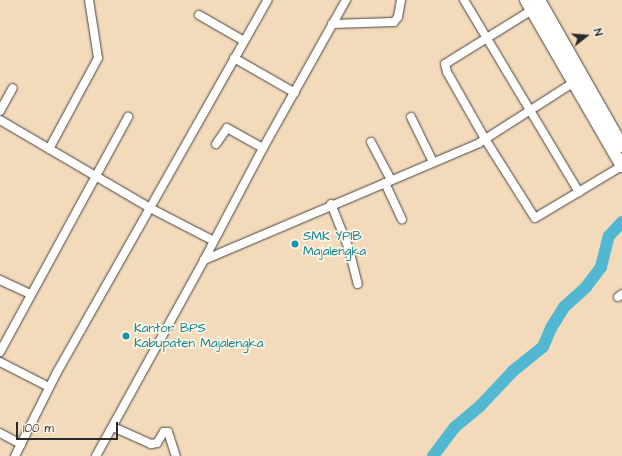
<!DOCTYPE html>
<style>
body{margin:0}
#map{position:relative;width:622px;height:456px;overflow:hidden;background:#f3dabb;font-family:"Architects Daughter",sans-serif}
div>[style]{position:absolute}
.river>*{height:12px;margin:-6px;padding:0 6px;transform-origin:6px;border-radius:6px;background:#52b8d1}
.roads{filter:drop-shadow(0 0 1px #494541) drop-shadow(0 0 1px #494541)}
.street>*{height:8px;margin:-4px;padding:0 4px;transform-origin:4px;border-radius:4px;background:#fff}
.primary>*{height:12px;margin:-6px;padding:0 6px;transform-origin:6px;border-radius:6px;background:#fff}
.dots>*{width:11px;height:11px;translate:-50% -50%;box-sizing:border-box;border:2px solid #fcf5e5;border-radius:50%}
span{translate:-50% -50%;white-space:nowrap;text-align:center;line-height:1.15;-webkit-text-stroke:3.5px #fcf5e5;paint-order:stroke}
.culture-label{font-size:13px;color:#0d838f}
.left{translate:0 -50%;text-align:left}
.north{position:absolute;left:566px;top:16px;width:40px;height:40px;-webkit-text-stroke:3px #fcf5e5;paint-order:stroke;rotate:73deg;font-size:11px;font-weight:700;line-height:16px;text-align:center;color:#2b2b2b}
.north::after{content:'';display:block;margin:auto;width:14px;height:18px;background:#2b2b2b;clip-path:polygon(50% 0,100% 100%,50% 72%,0 100%)}
.scale{position:absolute;left:16px;top:422px;width:102px;height:18px;box-sizing:border-box;border:2px solid #2b2b2b;border-top:0;padding-left:5px;font-size:12px;line-height:14px;white-space:nowrap;color:#2b2b2b;-webkit-text-stroke:3px #fcf5e5;paint-order:stroke}
</style>
<div id="map">
<div class="river">
<i style="left:433px;top:456px;width:36px;rotate:-53deg"></i>
<i style="left:455px;top:427px;width:33px;rotate:-40deg"></i>
<i style="left:480px;top:406px;width:48px;rotate:-46.7deg"></i>
<i style="left:513px;top:371px;width:38px;rotate:-39deg"></i>
<i style="left:543px;top:347px;width:21px;rotate:-67deg"></i>
<i style="left:551px;top:328px;width:25px;rotate:-58deg"></i>
<i style="left:564px;top:307px;width:30px;rotate:-42deg"></i>
<i style="left:586px;top:287px;width:25px;rotate:-53deg"></i>
<i style="left:601px;top:267px;width:32px;rotate:-76deg"></i>
<i style="left:609px;top:236px;width:19px;rotate:-47deg"></i>
</div>
<div class="roads">
<div class="street">
<i style="left:464px;top:0;width:224px;rotate:59.1deg"></i>
<i style="left:532px;top:10px;width:102px;rotate:148.2deg"></i>
<i style="left:445px;top:64px;width:8px;rotate:76deg"></i>
<i style="left:447px;top:72px;width:77px;rotate:60.4deg"></i>
<i style="left:485px;top:139px;width:93px;rotate:57.7deg"></i>
<i style="left:535px;top:218px;width:101px;rotate:-30.9deg"></i>
<i style="left:199px;top:15px;width:52px;rotate:30deg"></i>
<i style="left:332px;top:24px;width:62px;rotate:-1.8deg"></i>
<i style="left:394px;top:22px;width:6px;rotate:-51deg"></i>
<i style="left:398px;top:17px;width:17px;rotate:-80deg"></i>
<i style="left:234px;top:58px;width:70px;rotate:29.8deg"></i>
<i style="left:0;top:111px;width:26px;rotate:-61deg"></i>
<i style="left:411px;top:117px;width:50px;rotate:63.9deg"></i>
<i style="left:0;top:120px;width:174px;rotate:30.4deg"></i>
<i style="left:150px;top:208px;width:72px;rotate:27.3deg"></i>
<i style="left:371px;top:142px;width:43px;rotate:62.2deg"></i>
<i style="left:216px;top:144px;width:19px;rotate:-55deg"></i>
<i style="left:227px;top:128px;width:41px;rotate:29.1deg"></i>
<i style="left:49px;top:149px;width:103px;rotate:-61.7deg"></i>
<i style="left:98px;top:58px;width:59px;rotate:-98.8deg"></i>
<i style="left:385px;top:183px;width:40px;rotate:65deg"></i>
<i style="left:331px;top:204px;width:48px;rotate:68.2deg"></i>
<i style="left:349px;top:249px;width:36px;rotate:76deg"></i>
<i style="left:204px;top:260px;width:299px;rotate:-23deg"></i>
<i style="left:479px;top:143px;width:112px;rotate:-32.6deg"></i>
<i style="left:0;top:280px;width:33px;rotate:25deg"></i>
<i style="left:618px;top:297px;width:5px;rotate:-37deg"></i>
<i style="left:0;top:352px;width:268px;rotate:-61.4deg"></i>
<i style="left:0;top:362px;width:55px;rotate:27deg"></i>
<i style="left:113px;top:427px;width:42px;rotate:24.1deg"></i>
<i style="left:151px;top:444px;width:6px;rotate:-9deg"></i>
<i style="left:157px;top:443px;width:13px;rotate:-58deg"></i>
<i style="left:164px;top:432px;width:4px"></i>
<i style="left:168px;top:432px;width:25px;rotate:72deg"></i>
<i style="left:0;top:433px;width:24px;rotate:28deg"></i>
<i style="left:15px;top:456px;width:92px;rotate:-63.4deg"></i>
<i style="left:56px;top:374px;width:430px;rotate:-60.5deg"></i>
<i style="left:96px;top:456px;width:224px;rotate:-61.1deg"></i>
<i style="left:204px;top:260px;width:127px;rotate:-62.2deg"></i>
<i style="left:263px;top:148px;width:170px;rotate:-60.7deg"></i>
</div>
<div class="primary">
<i style="left:526px;top:0;width:192px;rotate:60deg"></i>
<i style="left:539px;top:0;width:168px;rotate:60.4deg"></i>
</div>
</div>
<div class="dots">
<i style="left:295px;top:244px;background:#0f9aa8"></i>
<i style="left:126px;top:336px;background:#0f9aa8"></i>
</div>
<div class="culture-label">
<span class="left" style="left:303px;top:244px">SMK YPIB<br>Majalengka</span>
<span class="left" style="left:134px;top:336px">Kantor BPS<br>Kabupaten Majalengka</span>
</div>
<div class="north">N</div>
<div class="scale">100 m</div>
</div>
